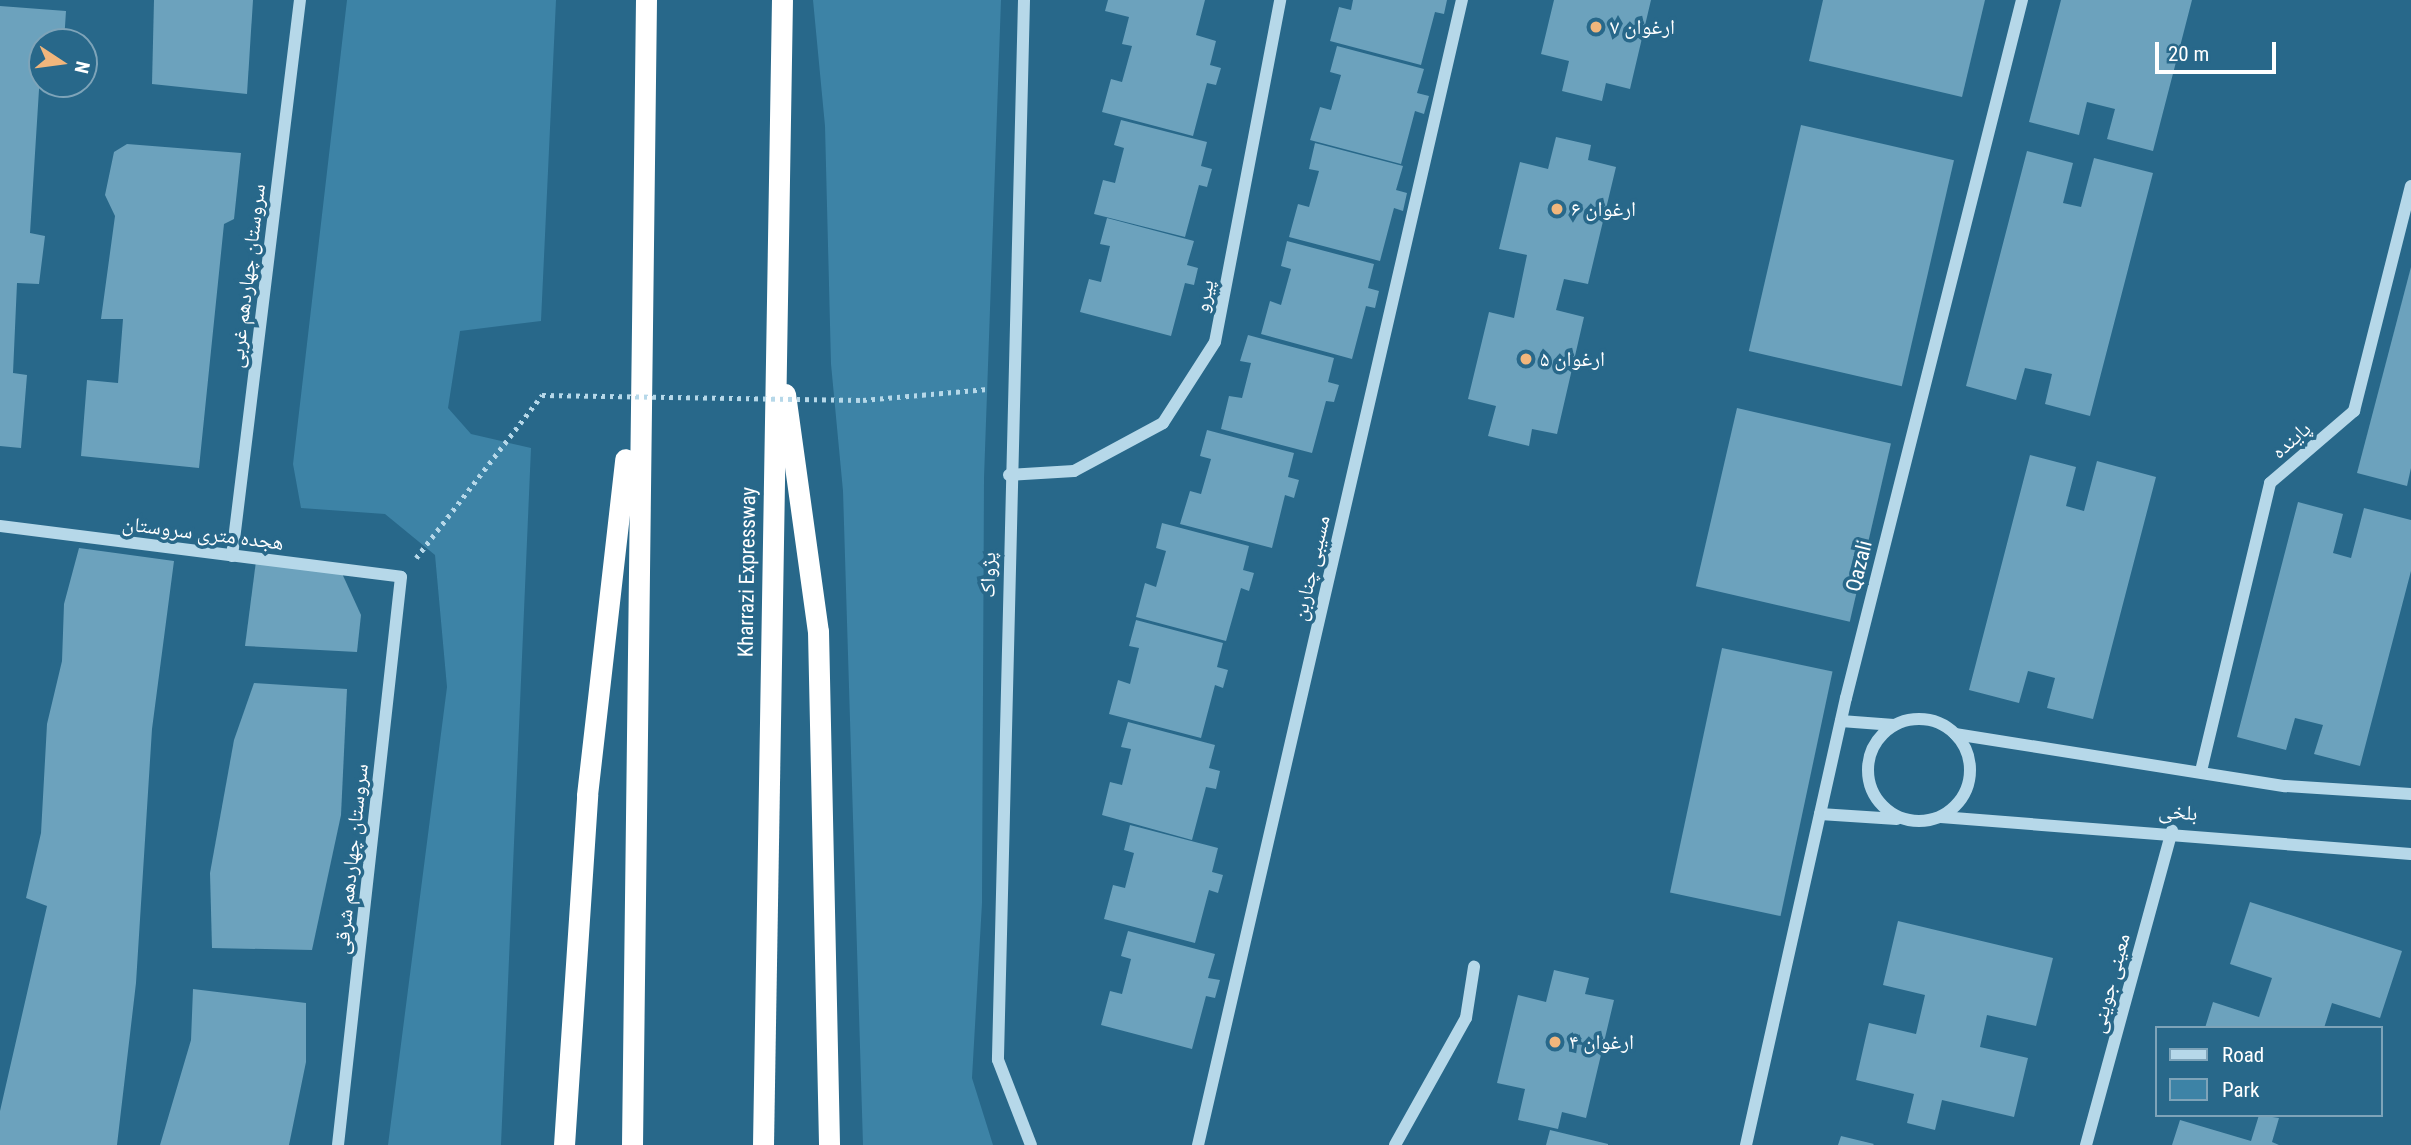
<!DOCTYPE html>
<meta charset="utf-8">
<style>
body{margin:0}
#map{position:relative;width:2411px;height:1145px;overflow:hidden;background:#28688a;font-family:"Roboto Condensed","Noto Naskh Arabic",sans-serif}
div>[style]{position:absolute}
.green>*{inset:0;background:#3d83a6}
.building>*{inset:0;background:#6ca2bd;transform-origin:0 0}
.path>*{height:4.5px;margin-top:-2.25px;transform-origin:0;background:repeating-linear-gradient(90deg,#b6d8e9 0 3.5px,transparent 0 8.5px)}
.minor>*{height:12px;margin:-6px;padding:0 6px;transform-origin:6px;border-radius:6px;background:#b6d8e9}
.minor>.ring{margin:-6px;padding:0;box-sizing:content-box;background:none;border:12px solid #b6d8e9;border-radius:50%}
.highway>*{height:21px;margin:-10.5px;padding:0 10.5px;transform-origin:10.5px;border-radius:10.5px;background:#fff}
.path-bridge>*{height:4.5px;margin-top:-2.25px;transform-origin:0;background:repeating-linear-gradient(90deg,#b6d8e9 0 3.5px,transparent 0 8.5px)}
.dots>*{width:19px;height:19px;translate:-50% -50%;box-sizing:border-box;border:4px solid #28688a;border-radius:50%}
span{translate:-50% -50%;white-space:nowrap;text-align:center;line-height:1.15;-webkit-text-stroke:7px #28688a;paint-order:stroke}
.poi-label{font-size:21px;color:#fff}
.left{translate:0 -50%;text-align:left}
.street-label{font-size:21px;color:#fff}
.legend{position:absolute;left:2155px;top:1026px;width:228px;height:91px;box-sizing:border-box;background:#28688a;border:2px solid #7ea4b9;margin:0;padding:9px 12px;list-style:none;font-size:21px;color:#fff}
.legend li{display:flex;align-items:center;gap:14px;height:35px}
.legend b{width:35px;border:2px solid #7ea4b9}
.north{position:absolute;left:28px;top:28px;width:70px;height:70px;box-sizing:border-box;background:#28688a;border:2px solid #7ea4b9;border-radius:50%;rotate:103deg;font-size:19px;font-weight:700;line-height:28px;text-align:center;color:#fff}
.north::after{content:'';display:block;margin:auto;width:24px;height:32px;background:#f1b67c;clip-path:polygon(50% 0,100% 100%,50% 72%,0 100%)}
.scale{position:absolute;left:2155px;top:42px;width:121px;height:32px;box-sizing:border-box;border:4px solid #fff;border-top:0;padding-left:9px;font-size:21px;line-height:24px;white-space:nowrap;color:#fff;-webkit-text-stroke:5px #28688a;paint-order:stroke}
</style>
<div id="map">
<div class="green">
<i style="clip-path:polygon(347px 0,556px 0,541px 321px,460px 331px,448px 408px,471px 434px,531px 448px,501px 1145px,388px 1145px,447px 687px,435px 555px,385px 514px,301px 508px,293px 464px)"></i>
<i style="clip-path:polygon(813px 0,1001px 0,984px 478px,982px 903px,972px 1078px,993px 1145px,863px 1145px,843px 491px,831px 364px,825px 126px)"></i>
</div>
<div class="building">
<i style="clip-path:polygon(154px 0,253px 0,247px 94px,152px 84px)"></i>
<i style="clip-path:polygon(1108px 0,1205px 0,1196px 35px,1216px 41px,1210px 65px,1221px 68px,1216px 85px,1207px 83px,1193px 136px,1102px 112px,1111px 79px,1122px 82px,1132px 46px,1122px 44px,1129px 17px,1105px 11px)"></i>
<i style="clip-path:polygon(1353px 0,1447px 0,1444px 14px,1435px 12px,1421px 65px,1330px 41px,1339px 7px,1351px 10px)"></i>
<i style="clip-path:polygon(1554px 0,1651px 0,1630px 89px,1606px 83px,1602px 101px,1562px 91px,1569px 61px,1541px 54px)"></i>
<i style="clip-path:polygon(1823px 0,1985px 0,1962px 97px,1809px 61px)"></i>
<i style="clip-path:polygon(2061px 0,2192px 0,2153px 151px,2107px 139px,2115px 109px,2087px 102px,2079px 135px,2029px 122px)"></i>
<i style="clip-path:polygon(0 6px,66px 11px,64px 42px,42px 42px,30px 233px,45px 236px,39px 284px,17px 283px,13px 373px,27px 375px,21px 448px,0 446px)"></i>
<i style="clip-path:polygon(1337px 46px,1424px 69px,1417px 93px,1429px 96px,1424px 114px,1415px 111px,1401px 164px,1310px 140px,1320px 107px,1331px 110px,1341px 75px,1330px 72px)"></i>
<i style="clip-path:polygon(1121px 120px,1207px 142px,1201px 166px,1212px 169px,1207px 187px,1199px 185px,1185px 237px,1094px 214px,1103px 180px,1115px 183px,1124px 148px,1114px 145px)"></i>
<i style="left:1801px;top:125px;width:157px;height:232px;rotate:13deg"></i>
<i style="clip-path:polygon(1556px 137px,1591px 145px,1588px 160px,1616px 167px,1588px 284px,1564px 279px,1556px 310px,1584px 317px,1557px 434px,1532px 429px,1529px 446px,1488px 436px,1496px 406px,1468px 399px,1489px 312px,1514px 318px,1527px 255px,1499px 249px,1520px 162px,1548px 169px)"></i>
<i style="clip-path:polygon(1315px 143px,1403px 166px,1396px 190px,1407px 193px,1403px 211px,1394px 208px,1380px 261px,1289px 237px,1298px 204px,1309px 207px,1319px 171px,1309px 169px)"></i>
<i style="clip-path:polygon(127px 144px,241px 153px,234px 219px,224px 224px,199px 468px,81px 456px,87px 380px,118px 383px,123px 319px,101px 319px,115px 216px,105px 195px,114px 152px)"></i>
<i style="clip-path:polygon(2027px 151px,2073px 163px,2063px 203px,2081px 207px,2094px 158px,2153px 173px,2090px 416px,2045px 404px,2052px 374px,2025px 368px,2016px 400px,1966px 386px)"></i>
<i style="clip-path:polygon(1107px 218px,1194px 241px,1187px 265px,1198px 268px,1194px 285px,1185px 283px,1171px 336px,1080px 312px,1089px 279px,1101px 282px,1110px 246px,1100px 244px)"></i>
<i style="clip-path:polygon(1287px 241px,1374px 264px,1368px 288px,1379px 291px,1375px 308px,1366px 306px,1352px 359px,1261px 334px,1270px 301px,1281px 305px,1291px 269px,1281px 266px)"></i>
<i style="clip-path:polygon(2411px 267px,2411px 468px,2407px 486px,2357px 473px)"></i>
<i style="clip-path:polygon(1248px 335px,1334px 358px,1328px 382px,1339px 385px,1334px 402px,1326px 401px,1312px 453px,1221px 429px,1229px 396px,1242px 398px,1251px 363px,1240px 361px)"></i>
<i style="left:1737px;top:408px;width:158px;height:183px;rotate:13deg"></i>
<i style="clip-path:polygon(1207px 430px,1294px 453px,1288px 477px,1299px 480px,1294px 498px,1285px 495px,1272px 548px,1180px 524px,1190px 491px,1201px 494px,1211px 459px,1200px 456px)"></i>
<i style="clip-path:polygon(2030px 455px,2076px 467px,2066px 506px,2084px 511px,2097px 461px,2156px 477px,2093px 719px,2047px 708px,2055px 678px,2028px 671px,2019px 703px,1969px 690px)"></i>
<i style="clip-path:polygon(2298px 502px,2343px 514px,2333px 553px,2351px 558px,2364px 508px,2411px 520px,2411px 571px,2360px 766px,2314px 754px,2323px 725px,2295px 718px,2286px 750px,2237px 737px)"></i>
<i style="clip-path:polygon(1162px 523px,1249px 546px,1243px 570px,1254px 573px,1249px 591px,1241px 588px,1226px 641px,1136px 617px,1145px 583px,1156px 587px,1166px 551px,1156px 548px)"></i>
<i style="clip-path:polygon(79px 548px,174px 561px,152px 729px,136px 983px,117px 1145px,0 1145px,0 1111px,47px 906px,26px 898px,41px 833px,47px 724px,62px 661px,64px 604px)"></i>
<i style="clip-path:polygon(256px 561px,340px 569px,361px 615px,357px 652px,245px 646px)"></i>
<i style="clip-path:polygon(1136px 620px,1223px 643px,1217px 667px,1228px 670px,1223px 688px,1215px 685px,1201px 738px,1109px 714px,1118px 680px,1130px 684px,1139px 648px,1129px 646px)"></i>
<i style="left:1722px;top:648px;width:113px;height:250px;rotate:12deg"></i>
<i style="clip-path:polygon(254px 683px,347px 689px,341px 815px,312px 950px,212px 948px,210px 873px,234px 740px)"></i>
<i style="clip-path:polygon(1128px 722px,1215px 745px,1209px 768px,1220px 771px,1216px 789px,1206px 787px,1192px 840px,1102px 815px,1110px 782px,1122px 785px,1131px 749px,1121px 747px)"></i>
<i style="clip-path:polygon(1130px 825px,1218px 848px,1212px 872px,1223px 875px,1218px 893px,1209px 890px,1195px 943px,1104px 919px,1113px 885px,1125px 888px,1134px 853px,1124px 850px)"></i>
<i style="clip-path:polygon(2250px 902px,2402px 951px,2380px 1018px,2332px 1003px,2324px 1028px,2205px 1028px,2213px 1002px,2259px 1017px,2272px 978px,2230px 964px)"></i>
<i style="clip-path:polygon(1898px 921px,2053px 958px,2036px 1026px,1987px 1015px,1980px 1047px,2028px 1058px,2014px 1117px,1942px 1100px,1935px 1130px,1907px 1123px,1914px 1094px,1856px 1080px,1869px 1023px,1916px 1034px,1925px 995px,1883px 985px)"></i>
<i style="clip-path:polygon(1128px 931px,1215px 954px,1208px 978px,1220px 980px,1215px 998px,1206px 996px,1192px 1049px,1101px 1025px,1110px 991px,1122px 994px,1131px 959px,1121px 956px)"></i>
<i style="clip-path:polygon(1554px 970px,1589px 978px,1585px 994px,1614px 1000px,1586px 1118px,1562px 1112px,1558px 1129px,1518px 1120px,1525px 1089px,1497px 1083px,1518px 995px,1546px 1002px)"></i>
<i style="clip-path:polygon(193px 989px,306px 1003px,306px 1062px,289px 1145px,160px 1145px,191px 1040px)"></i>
<i style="clip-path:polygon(2259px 1115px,2279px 1118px,2272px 1142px,2279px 1145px,2172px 1145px,2180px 1120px,2251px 1141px)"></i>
<i style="clip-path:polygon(1550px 1130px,1608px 1144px,1608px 1145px,1546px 1145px)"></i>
<i style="clip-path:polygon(1841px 1136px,1874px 1144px,1873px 1145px,1838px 1145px)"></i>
</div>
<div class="path">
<i style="left:863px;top:400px;width:125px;rotate:-5deg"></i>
<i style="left:416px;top:558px;width:206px;rotate:-52.3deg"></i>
</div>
<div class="minor">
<i style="left:1024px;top:0;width:1060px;rotate:91.41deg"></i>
<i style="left:998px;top:1060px;width:91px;rotate:68.8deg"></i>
<i style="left:1009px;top:475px;width:65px;rotate:-3.5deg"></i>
<i style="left:1074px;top:471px;width:101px;rotate:-28.3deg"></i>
<i style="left:1163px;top:423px;width:96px;rotate:-57.3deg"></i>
<i style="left:1215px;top:342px;width:348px;rotate:-79.2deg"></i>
<i style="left:0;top:526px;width:404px;rotate:7.2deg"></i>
<i style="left:401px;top:577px;width:571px;rotate:96.33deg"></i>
<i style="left:232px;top:556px;width:560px;rotate:-83.03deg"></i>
<i class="ring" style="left:1868px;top:719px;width:90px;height:90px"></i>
<i style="left:1841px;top:721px;width:53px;rotate:4.3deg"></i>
<i style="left:1955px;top:734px;width:334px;rotate:9deg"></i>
<i style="left:2285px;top:786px;width:126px;rotate:3.6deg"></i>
<i style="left:2201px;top:771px;width:296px;rotate:-76.5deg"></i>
<i style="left:2270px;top:483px;width:111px;rotate:-40.6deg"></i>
<i style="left:2354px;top:411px;width:232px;rotate:-75.8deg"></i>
<i style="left:1820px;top:814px;width:77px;rotate:3.7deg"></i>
<i style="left:1941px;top:817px;width:471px;rotate:4.5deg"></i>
<i style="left:1198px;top:1145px;width:1175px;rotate:-77.02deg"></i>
<i style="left:1395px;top:1145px;width:145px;rotate:-60.8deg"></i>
<i style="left:1466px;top:1018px;width:52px;rotate:-81.1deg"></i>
<i style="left:1746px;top:1145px;width:458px;rotate:-77.4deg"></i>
<i style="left:1846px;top:698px;width:720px;rotate:-75.85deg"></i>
<i style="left:2086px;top:1145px;width:326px;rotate:-74.7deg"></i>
</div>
<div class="highway">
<i style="left:785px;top:394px;width:239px;rotate:82.1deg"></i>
<i style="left:818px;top:631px;width:514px;rotate:88.77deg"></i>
<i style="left:564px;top:1145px;width:351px;rotate:-86.2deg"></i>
<i style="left:587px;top:795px;width:338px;rotate:-83.5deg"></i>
<i style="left:632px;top:1145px;width:1145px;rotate:-89.3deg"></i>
<i style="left:763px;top:1145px;width:1145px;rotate:-89.05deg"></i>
</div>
<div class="path-bridge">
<i style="left:542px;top:395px;width:321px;rotate:0.9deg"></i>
</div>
<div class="dots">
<i style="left:1596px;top:27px;background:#f1b67c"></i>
<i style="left:1557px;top:209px;background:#f1b67c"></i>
<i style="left:1526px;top:359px;background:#f1b67c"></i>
<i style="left:1555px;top:1042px;background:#f1b67c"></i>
</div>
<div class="poi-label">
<span class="left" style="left:1610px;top:27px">ارغوان ۷</span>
<span class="left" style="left:1571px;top:209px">ارغوان ۶</span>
<span class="left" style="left:1540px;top:359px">ارغوان ۵</span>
<span class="left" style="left:1569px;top:1042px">ارغوان ۴</span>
</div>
<div class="street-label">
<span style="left:247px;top:276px;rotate:-83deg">سروستان چهاردهم غربی</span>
<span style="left:1204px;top:296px;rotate:-79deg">پیرو</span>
<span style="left:2291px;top:440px;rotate:-41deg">پاینده</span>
<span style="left:203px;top:533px;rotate:7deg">هجده متری سروستان</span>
<span style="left:1859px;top:566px;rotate:-76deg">Qazali</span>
<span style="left:1311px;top:568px;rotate:-77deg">مسیبی چناربن</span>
<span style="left:747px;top:572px;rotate:-89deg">Kharrazi Expressway</span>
<span style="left:988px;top:575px;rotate:-89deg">پژواک</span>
<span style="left:2178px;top:812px;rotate:4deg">بلخی</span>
<span style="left:351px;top:859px;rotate:-84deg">سروستان چهاردهم شرقی</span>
<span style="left:2110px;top:983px;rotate:-75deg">معینی جوینی</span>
</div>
<ul class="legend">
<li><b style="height:9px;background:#b6d8e9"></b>Road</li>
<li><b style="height:19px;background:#3d83a6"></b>Park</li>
</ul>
<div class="north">N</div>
<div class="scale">20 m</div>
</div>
